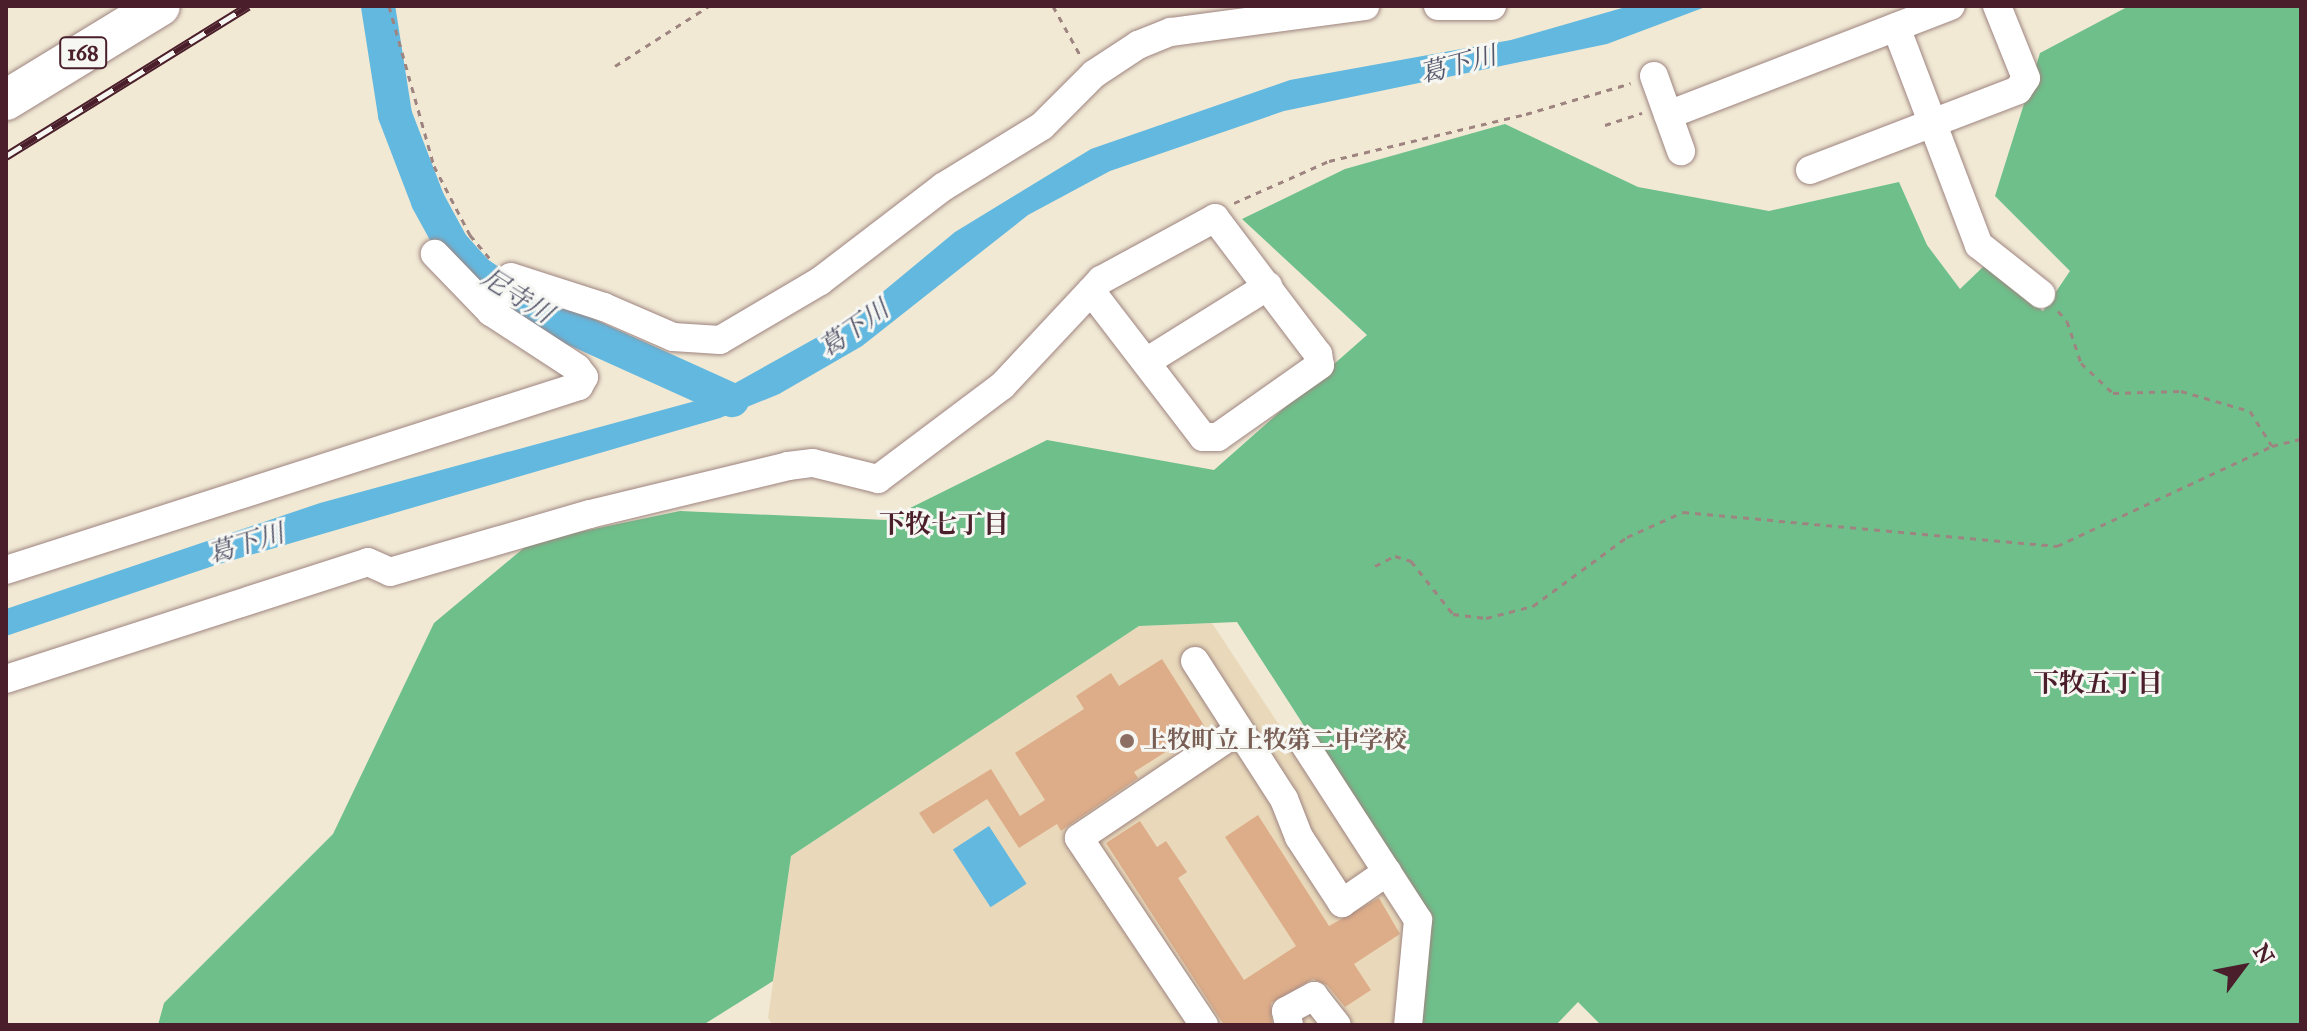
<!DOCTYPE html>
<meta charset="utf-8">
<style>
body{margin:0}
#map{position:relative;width:2307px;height:1031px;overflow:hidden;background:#f1e9d4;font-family:"IM FELL Great Primer","Noto Serif JP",serif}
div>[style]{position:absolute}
.built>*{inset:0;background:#e9d9ba}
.forest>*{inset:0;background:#6ebf8a}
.water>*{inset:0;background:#63b8df;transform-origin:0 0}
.river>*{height:34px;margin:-17px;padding:0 17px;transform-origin:17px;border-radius:17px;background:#63b8df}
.building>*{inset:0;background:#ddad89}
.path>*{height:3px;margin-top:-1.5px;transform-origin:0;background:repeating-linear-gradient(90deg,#9e8480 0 6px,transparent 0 12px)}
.roads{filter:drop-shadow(0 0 2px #9e8480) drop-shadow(0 0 2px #9e8480)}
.minor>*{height:28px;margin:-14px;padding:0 14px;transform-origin:14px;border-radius:14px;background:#fff}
.highway>*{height:40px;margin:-20px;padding:0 20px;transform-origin:20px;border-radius:20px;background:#fff}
.rail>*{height:9px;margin-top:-4.5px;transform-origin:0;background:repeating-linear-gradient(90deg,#f6f6f2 0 18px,#4a1f2b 0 36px);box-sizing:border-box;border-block:2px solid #4a1f2b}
.dots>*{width:22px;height:22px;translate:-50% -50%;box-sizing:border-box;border:4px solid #f6f6f2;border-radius:50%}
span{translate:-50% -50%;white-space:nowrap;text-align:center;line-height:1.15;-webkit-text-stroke:6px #f6f6f2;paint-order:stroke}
.shield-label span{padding:2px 6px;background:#f6f6f2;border:2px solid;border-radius:6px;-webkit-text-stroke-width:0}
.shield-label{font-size:22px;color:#4a1f2b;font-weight:700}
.education-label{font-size:24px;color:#785e54;font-weight:700}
.left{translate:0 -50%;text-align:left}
.water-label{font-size:26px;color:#53556a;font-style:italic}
.neighbourhood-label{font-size:26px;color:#4a1f2b;font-weight:700}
.frame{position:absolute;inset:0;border:8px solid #4a1f2b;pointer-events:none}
.north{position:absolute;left:2203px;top:927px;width:80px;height:80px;-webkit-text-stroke:6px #f6f6f2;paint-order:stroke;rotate:58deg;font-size:22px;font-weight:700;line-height:32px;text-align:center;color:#4a1f2b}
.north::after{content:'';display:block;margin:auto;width:28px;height:36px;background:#4a1f2b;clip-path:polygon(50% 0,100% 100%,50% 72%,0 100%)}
</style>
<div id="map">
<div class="built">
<i style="clip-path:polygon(1212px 623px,1408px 921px,1400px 1025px,773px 1025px,768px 1018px,791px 856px,1139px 626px)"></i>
</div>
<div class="forest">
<i style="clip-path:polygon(2129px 6px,2301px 8px,2301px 1025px,1601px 1025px,1578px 1002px,1556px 1025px,1415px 1025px,1425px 913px,1237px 622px,1139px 626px,791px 856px,773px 981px,703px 1025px,158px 1025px,164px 1003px,333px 834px,434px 623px,531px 542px,680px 511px,886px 520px,1047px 440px,1214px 470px,1367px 335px,1242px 219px,1345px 169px,1505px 124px,1638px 187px,1769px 211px,1899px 182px,1927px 245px,1960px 289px,1984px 266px,2043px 311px,2070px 271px,1995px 196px,2040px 53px)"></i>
</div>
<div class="water">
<i style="clip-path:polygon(1629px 6px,1708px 6px,1607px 44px,1284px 111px,1110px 171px,1028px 215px,862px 346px,779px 394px,720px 418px,216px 565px,6px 636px,6px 609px,320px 503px,710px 397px,850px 319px,955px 232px,1091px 149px,1290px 80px,1511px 40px)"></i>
<i style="left:989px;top:826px;width:69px;height:43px;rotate:57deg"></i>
</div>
<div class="river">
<i style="left:378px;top:6px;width:110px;rotate:81.1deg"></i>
<i style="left:395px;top:115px;width:92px;rotate:69deg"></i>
<i style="left:428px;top:201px;width:50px;rotate:61.4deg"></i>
<i style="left:452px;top:245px;width:36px;rotate:48deg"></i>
<i style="left:476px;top:272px;width:63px;rotate:34.7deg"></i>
<i style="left:528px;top:308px;width:224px;rotate:24.3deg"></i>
</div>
<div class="building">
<i style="clip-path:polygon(1162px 659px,1205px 727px,1134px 772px,1138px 778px,1065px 828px,1061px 831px,1057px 824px,1019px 848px,987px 799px,933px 834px,919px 813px,991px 769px,1020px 816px,1045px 800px,1015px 753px,1084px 709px,1076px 696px,1111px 673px,1119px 686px)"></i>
<i style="clip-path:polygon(1258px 815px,1329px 926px,1379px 898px,1400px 934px,1354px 964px,1371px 990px,1345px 1007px,1327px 985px,1313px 979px,1271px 1003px,1272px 1025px,1224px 1025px,1106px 843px,1140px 821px,1157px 847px,1166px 841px,1187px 872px,1178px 878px,1244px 980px,1296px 946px,1225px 837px)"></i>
</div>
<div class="path">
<i style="left:389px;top:6px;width:166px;rotate:74.3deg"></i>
<i style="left:434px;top:166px;width:78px;rotate:62.4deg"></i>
<i style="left:470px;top:235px;width:35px;rotate:50deg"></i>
<i style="left:1053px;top:6px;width:56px;rotate:61.1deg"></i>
<i style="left:615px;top:66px;width:112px;rotate:-32.6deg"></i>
<i style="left:1605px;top:125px;width:39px;rotate:-18deg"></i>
<i style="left:1234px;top:203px;width:104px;rotate:-23.9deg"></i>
<i style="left:1329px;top:161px;width:203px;rotate:-13.4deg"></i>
<i style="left:1526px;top:114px;width:109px;rotate:-16.4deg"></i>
<i style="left:2058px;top:311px;width:13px;rotate:48deg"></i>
<i style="left:2067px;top:321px;width:44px;rotate:71.6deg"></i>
<i style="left:2081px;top:363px;width:44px;rotate:43.2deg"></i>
<i style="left:2113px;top:393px;width:68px;rotate:-1.7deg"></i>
<i style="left:2181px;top:391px;width:72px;rotate:16.2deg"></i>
<i style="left:2250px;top:411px;width:41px;rotate:57.8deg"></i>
<i style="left:1375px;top:566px;width:22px;rotate:-27deg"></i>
<i style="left:1395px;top:556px;width:17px;rotate:17deg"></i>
<i style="left:1411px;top:561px;width:68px;rotate:51.6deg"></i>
<i style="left:1453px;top:614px;width:33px;rotate:7deg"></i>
<i style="left:1486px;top:618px;width:49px;rotate:-14.3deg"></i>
<i style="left:1533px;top:606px;width:117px;rotate:-36.3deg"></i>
<i style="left:1627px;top:537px;width:61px;rotate:-24.1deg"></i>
<i style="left:1683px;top:512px;width:376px;rotate:5.2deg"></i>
<i style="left:2057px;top:546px;width:237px;rotate:-24.9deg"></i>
<i style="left:2272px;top:446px;width:30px;rotate:-14deg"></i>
</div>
<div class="roads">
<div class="minor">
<i style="left:1438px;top:6px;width:54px"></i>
<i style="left:1896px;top:27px;width:233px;rotate:69.2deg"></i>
<i style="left:1979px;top:245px;width:79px;rotate:38.3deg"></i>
<i style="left:1654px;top:76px;width:80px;rotate:70.2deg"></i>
<i style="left:1668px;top:115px;width:303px;rotate:-21.1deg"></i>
<i style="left:1810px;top:170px;width:223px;rotate:-21deg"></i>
<i style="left:2018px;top:90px;width:14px;rotate:-56deg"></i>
<i style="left:2026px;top:78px;width:78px;rotate:-111.9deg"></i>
<i style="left:491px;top:312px;width:40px;rotate:-60.3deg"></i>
<i style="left:511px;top:277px;width:98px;rotate:17.9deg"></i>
<i style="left:604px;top:307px;width:75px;rotate:23.5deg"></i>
<i style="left:673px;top:337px;width:47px;rotate:3.7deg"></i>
<i style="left:720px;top:340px;width:116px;rotate:-30.5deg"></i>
<i style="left:820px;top:281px;width:155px;rotate:-37.4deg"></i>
<i style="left:943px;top:187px;width:116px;rotate:-31.6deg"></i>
<i style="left:1042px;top:126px;width:74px;rotate:-45deg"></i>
<i style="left:1094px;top:74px;width:53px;rotate:-33.4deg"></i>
<i style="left:1138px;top:45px;width:35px;rotate:-22deg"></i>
<i style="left:1171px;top:32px;width:196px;rotate:-7.6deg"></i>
<i style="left:1146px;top:362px;width:144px;rotate:-31.9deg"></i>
<i style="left:6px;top:570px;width:602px;rotate:-17.8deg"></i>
<i style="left:579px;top:386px;width:10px;rotate:-61deg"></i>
<i style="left:584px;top:377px;width:11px;rotate:-128deg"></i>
<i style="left:577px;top:368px;width:103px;rotate:-146.9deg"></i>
<i style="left:491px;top:312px;width:81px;rotate:-134deg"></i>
<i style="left:1195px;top:661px;width:164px;rotate:57.2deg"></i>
<i style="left:1284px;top:799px;width:41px;rotate:68.5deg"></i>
<i style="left:1299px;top:837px;width:79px;rotate:56.9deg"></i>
<i style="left:1342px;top:903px;width:55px;rotate:-34.6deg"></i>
<i style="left:6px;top:679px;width:380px;rotate:-17.9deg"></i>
<i style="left:368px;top:562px;width:24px;rotate:24deg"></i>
<i style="left:390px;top:572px;width:208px;rotate:-16.2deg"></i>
<i style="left:590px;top:514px;width:204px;rotate:-13.6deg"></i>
<i style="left:788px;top:466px;width:25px;rotate:-7deg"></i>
<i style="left:813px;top:463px;width:67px;rotate:13.8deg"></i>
<i style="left:878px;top:479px;width:155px;rotate:-36.9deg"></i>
<i style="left:1002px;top:386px;width:130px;rotate:-46.9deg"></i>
<i style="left:1091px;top:291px;width:15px;rotate:-48deg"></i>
<i style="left:1101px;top:280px;width:130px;rotate:-28.5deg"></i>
<i style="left:1215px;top:218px;width:171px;rotate:52.9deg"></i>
<i style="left:1318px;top:354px;width:11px;rotate:80deg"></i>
<i style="left:1320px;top:365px;width:125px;rotate:144.8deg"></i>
<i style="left:1218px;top:437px;width:15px;rotate:180deg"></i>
<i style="left:1203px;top:437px;width:184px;rotate:-127.5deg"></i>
<i style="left:1303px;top:742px;width:212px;rotate:57.1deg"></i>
<i style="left:1418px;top:920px;width:105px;rotate:95.4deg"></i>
<i style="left:1204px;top:1025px;width:225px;rotate:-123.8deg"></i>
<i style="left:1079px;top:838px;width:193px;rotate:-34deg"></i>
<i style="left:1289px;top:1025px;width:14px;rotate:-102deg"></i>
<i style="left:1286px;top:1011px;width:32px;rotate:-28deg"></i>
<i style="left:1314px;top:996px;width:37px;rotate:52deg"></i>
</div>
<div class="highway">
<i style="left:6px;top:100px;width:180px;rotate:-31.4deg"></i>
</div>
</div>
<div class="rail">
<i style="left:6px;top:156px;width:285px;rotate:-31.8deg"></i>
</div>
<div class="dots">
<i style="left:1127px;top:741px;background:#8d6e63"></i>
</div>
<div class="shield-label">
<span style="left:83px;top:53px">168</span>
</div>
<div class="education-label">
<span class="left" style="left:1143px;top:741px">上牧町立上牧第二中学校</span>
</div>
<div class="water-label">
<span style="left:1458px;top:65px;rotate:-15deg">葛下川</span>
<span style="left:517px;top:296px;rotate:32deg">尼寺川</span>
<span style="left:854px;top:329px;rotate:-35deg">葛下川</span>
<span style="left:246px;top:544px;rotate:-17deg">葛下川</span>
</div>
<div class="neighbourhood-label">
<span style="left:944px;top:525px">下牧七丁目</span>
<span style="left:2098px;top:684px">下牧五丁目</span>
</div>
<div class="frame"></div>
<div class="north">N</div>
</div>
